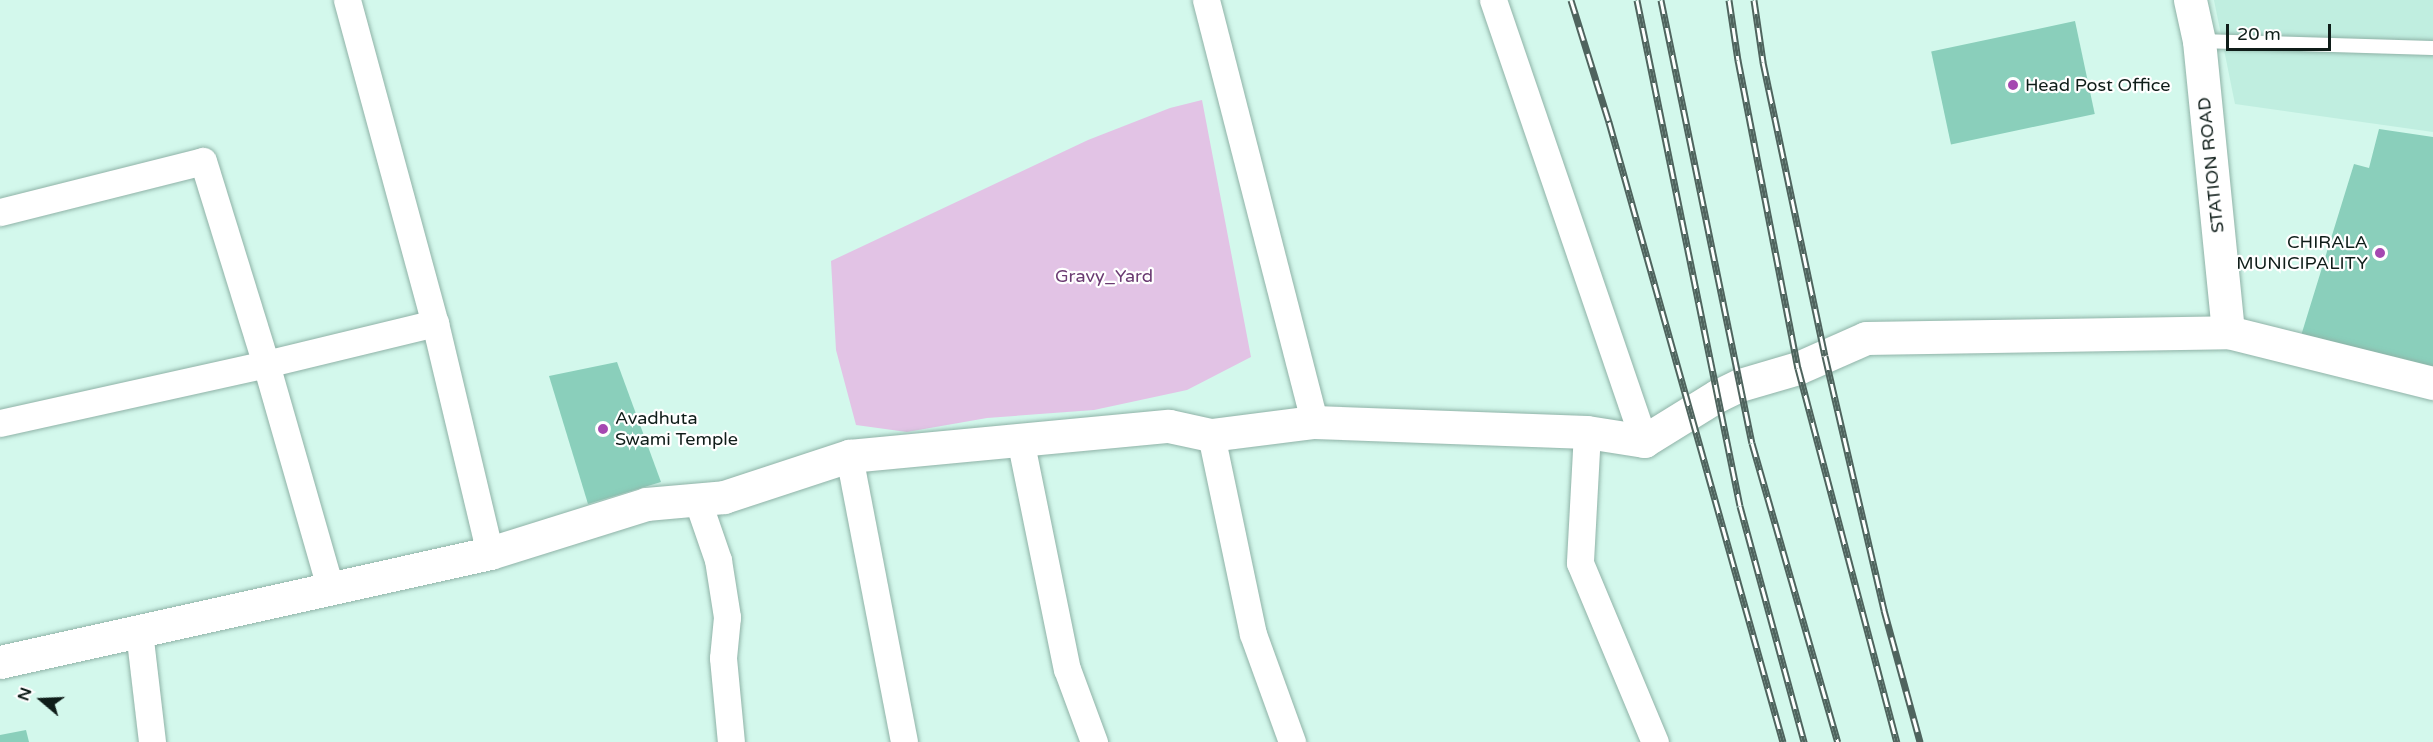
<!DOCTYPE html>
<style>
body{margin:0}
#map{position:relative;width:2433px;height:742px;overflow:hidden;background:#d3f8ec;font-family:"Varela Round",sans-serif}
div>[style]{position:absolute}
.built>*{inset:0;background:#c0eee0}
.green>*{inset:0;background:#e2c3e5}
.building>*{inset:0;background:#8acfbb;transform-origin:0 0}
.roads{filter:drop-shadow(0 0 2px #8fb2a7) drop-shadow(0 0 2px #8fb2a7)}
.lane>*{height:14px;margin:-7px;padding:0 7px;transform-origin:7px;border-radius:7px;background:#fff}
.street>*{height:27px;margin:-13.5px;padding:0 13.5px;transform-origin:13.5px;border-radius:13.5px;background:#fff}
.secondary>*{height:33px;margin:-16.5px;padding:0 16.5px;transform-origin:16.5px;border-radius:16.5px;background:#fff}
.rail>*{height:7px;margin-top:-3.5px;transform-origin:0;background:repeating-linear-gradient(90deg,#fff 0 14px,#4f645e 0 28px);box-sizing:border-box;border-block:2px solid #4f645e}
.dots>*{width:16px;height:16px;translate:-50% -50%;box-sizing:border-box;border:3px solid #fff;border-radius:50%}
span{translate:-50% -50%;white-space:nowrap;text-align:center;line-height:1.15;-webkit-text-stroke:4.5px #fff;paint-order:stroke}
.poi-label{font-size:18px;color:#0f1d19}
.left{translate:0 -50%;text-align:left}
.right{translate:-100% -50%;text-align:right}
.street-label{font-size:18px;color:#0f1d19}
.park-label{font-size:18px;color:#6b3b72}
.north{position:absolute;left:12px;top:670px;width:60px;height:60px;-webkit-text-stroke:4px #fff;paint-order:stroke;rotate:289deg;font-size:16px;font-weight:700;line-height:24px;text-align:center;color:#0f1d19}
.north::after{content:'';display:block;margin:auto;width:21px;height:27px;background:#0f1d19;clip-path:polygon(50% 0,100% 100%,50% 72%,0 100%)}
.scale{position:absolute;left:2226px;top:24px;width:105px;height:27px;box-sizing:border-box;border:3px solid #0f1d19;border-top:0;padding-left:8px;font-size:18px;line-height:21px;white-space:nowrap;color:#0f1d19;-webkit-text-stroke:4px #fff;paint-order:stroke}
</style>
<div id="map">
<div class="built">
<i style="clip-path:polygon(2214px 0,2433px 0,2433px 132px,2235px 104px)"></i>
</div>
<div class="green">
<i style="clip-path:polygon(1202px 100px,1251px 357px,1187px 390px,1094px 410px,987px 418px,907px 432px,856px 425px,836px 350px,831px 261px,1088px 140px,1170px 108px)"></i>
</div>
<div class="building">
<i style="left:2075px;top:21px;width:95px;height:147px;rotate:78deg"></i>
<i style="clip-path:polygon(2379px 129px,2433px 137px,2433px 376px,2300px 339px,2354px 164px,2369px 168px)"></i>
<i style="clip-path:polygon(617px 362px,661px 482px,588px 504px,549px 376px)"></i>
<i style="clip-path:polygon(26px 730px,29px 742px,0 742px,0 735px)"></i>
</div>
<div class="roads">
<div class="lane">
<i style="left:2199px;top:41px;width:234px;rotate:1.7deg"></i>
</div>
<div class="street">
<i style="left:347px;top:0;width:335px;rotate:74.8deg"></i>
<i style="left:435px;top:323px;width:236px;rotate:76.6deg"></i>
<i style="left:1206px;top:0;width:436px;rotate:75.6deg"></i>
<i style="left:1493px;top:0;width:466px;rotate:71.1deg"></i>
<i style="left:0;top:212px;width:209px;rotate:-14.1deg"></i>
<i style="left:203px;top:161px;width:213px;rotate:72.8deg"></i>
<i style="left:266px;top:364px;width:235px;rotate:74deg"></i>
<i style="left:0;top:423px;width:272px;rotate:-12.5deg"></i>
<i style="left:266px;top:364px;width:174px;rotate:-13.6deg"></i>
<i style="left:1587px;top:432px;width:131px;rotate:93.1deg"></i>
<i style="left:1580px;top:563px;width:194px;rotate:67.3deg"></i>
<i style="left:1211px;top:435px;width:203px;rotate:78.1deg"></i>
<i style="left:1253px;top:634px;width:115px;rotate:70.1deg"></i>
<i style="left:1020px;top:439px;width:235px;rotate:78.5deg"></i>
<i style="left:1067px;top:669px;width:78px;rotate:69.7deg"></i>
<i style="left:849px;top:456px;width:291px;rotate:79.1deg"></i>
<i style="left:697px;top:499px;width:65px;rotate:71deg"></i>
<i style="left:718px;top:560px;width:58px;rotate:81deg"></i>
<i style="left:727px;top:617px;width:41px;rotate:95.6deg"></i>
<i style="left:723px;top:658px;width:84px;rotate:84.6deg"></i>
<i style="left:139px;top:631px;width:112px;rotate:83.3deg"></i>
</div>
<div class="secondary">
<i style="left:2190px;top:0;width:42px;rotate:77.6deg"></i>
<i style="left:2199px;top:41px;width:292px;rotate:84.3deg"></i>
<i style="left:0;top:662px;width:502px;rotate:-12.54deg"></i>
<i style="left:490px;top:553px;width:164px;rotate:-17.4deg"></i>
<i style="left:646px;top:504px;width:78px;rotate:-5.1deg"></i>
<i style="left:724px;top:497px;width:132px;rotate:-18.2deg"></i>
<i style="left:849px;top:456px;width:321px;rotate:-5.4deg"></i>
<i style="left:1169px;top:426px;width:43px;rotate:12.1deg"></i>
<i style="left:1211px;top:435px;width:104px;rotate:-7.2deg"></i>
<i style="left:1314px;top:422px;width:273px;rotate:2.1deg"></i>
<i style="left:1587px;top:432px;width:58px;rotate:9deg"></i>
<i style="left:1644px;top:441px;width:86px;rotate:-31.7deg"></i>
<i style="left:1717px;top:396px;width:25px;rotate:-26deg"></i>
<i style="left:1740px;top:385px;width:60px;rotate:-16.3deg"></i>
<i style="left:1798px;top:368px;width:74px;rotate:-23.8deg"></i>
<i style="left:1866px;top:338px;width:362px;rotate:-0.9deg"></i>
<i style="left:2228px;top:332px;width:211px;rotate:14deg"></i>
</div>
</div>
<div class="rail">
<i style="left:1571px;top:0;width:128px;rotate:72.7deg"></i>
<i style="left:1609px;top:122px;width:644px;rotate:74.32deg"></i>
<i style="left:1637px;top:0;width:516px;rotate:78.49deg"></i>
<i style="left:1740px;top:506px;width:245px;rotate:74.8deg"></i>
<i style="left:1661px;top:0;width:452px;rotate:78.4deg"></i>
<i style="left:1752px;top:443px;width:311px;rotate:74deg"></i>
<i style="left:1729px;top:0;width:61px;rotate:81.5deg"></i>
<i style="left:1738px;top:60px;width:314px;rotate:79deg"></i>
<i style="left:1798px;top:368px;width:387px;rotate:75.2deg"></i>
<i style="left:1754px;top:0;width:63px;rotate:81.7deg"></i>
<i style="left:1763px;top:62px;width:300px;rotate:78.1deg"></i>
<i style="left:1825px;top:356px;width:261px;rotate:76.9deg"></i>
<i style="left:1884px;top:610px;width:137px;rotate:74.7deg"></i>
</div>
<div class="dots">
<i style="left:2013px;top:85px;background:#a548b1"></i>
<i style="left:2380px;top:253px;background:#a548b1"></i>
<i style="left:603px;top:429px;background:#a548b1"></i>
</div>
<div class="poi-label">
<span class="left" style="left:2025px;top:85px">Head Post Office</span>
<span class="right" style="left:2368px;top:253px">CHIRALA<br>MUNICIPALITY</span>
<span class="left" style="left:615px;top:429px">Avadhuta<br>Swami Temple</span>
</div>
<div class="street-label">
<span style="left:2211px;top:165px;rotate:-96deg">STATION ROAD</span>
</div>
<div class="park-label">
<span style="left:1104px;top:276px">Gravy_Yard</span>
</div>
<div class="north">N</div>
<div class="scale">20 m</div>
</div>
